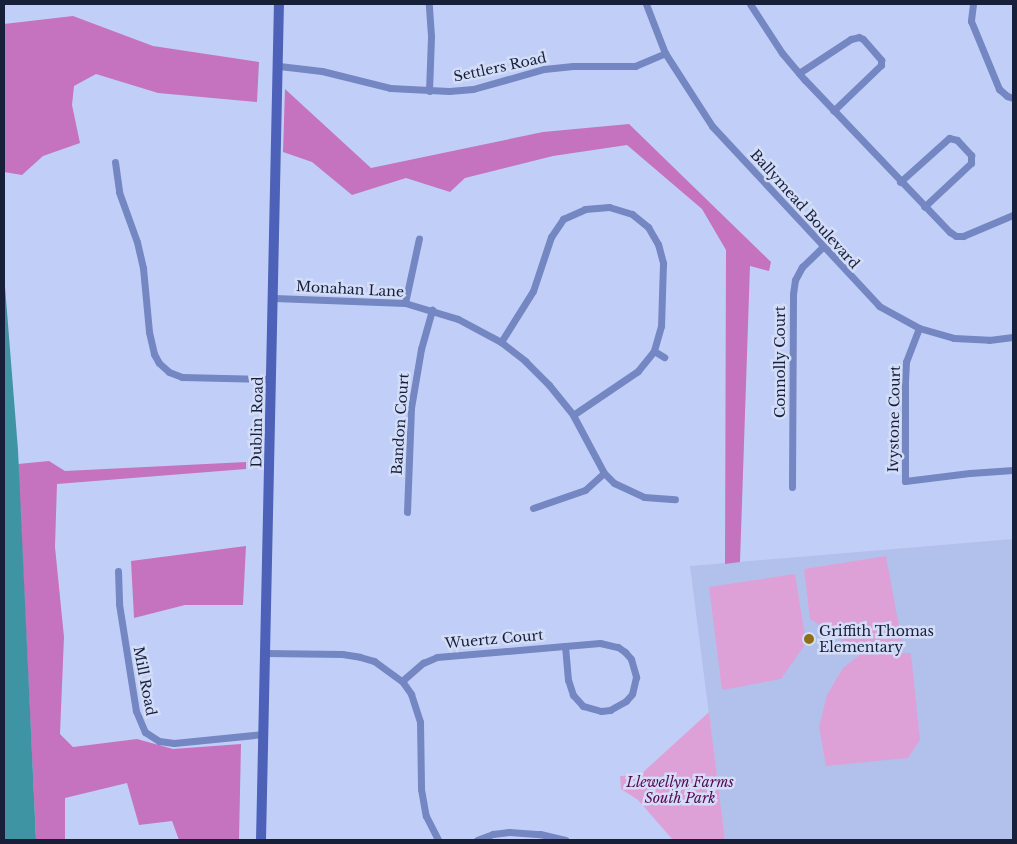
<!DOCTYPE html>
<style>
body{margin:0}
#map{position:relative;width:1017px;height:844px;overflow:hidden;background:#c1cff8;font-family:"Libre Baskerville",serif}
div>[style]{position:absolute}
.built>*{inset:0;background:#b2c0ec}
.green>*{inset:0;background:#dea1d7}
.forest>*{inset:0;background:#c573be}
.water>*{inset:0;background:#3e94a3}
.street>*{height:7px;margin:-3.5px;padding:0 3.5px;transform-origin:3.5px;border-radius:3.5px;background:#7587c2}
.secondary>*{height:10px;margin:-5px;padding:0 5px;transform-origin:5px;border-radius:5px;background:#4c61b7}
.dots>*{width:14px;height:14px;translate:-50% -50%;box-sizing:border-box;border:2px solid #d3ddf8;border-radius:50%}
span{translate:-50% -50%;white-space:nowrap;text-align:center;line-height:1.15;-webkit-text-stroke:5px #d3ddf8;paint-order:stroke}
.street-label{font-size:14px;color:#181f38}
.poi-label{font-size:14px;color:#181f38}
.left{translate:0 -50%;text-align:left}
.park-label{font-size:14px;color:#570953;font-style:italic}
.frame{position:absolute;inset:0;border:5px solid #181f38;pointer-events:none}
</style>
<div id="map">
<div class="built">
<i style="clip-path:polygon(1013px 539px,1013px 840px,725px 840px,690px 566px)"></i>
</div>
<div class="green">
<i style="clip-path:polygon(886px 556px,902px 643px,849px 645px,810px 619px,804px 569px)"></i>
<i style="clip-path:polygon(795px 574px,806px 643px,781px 679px,722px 690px,709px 587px)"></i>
<i style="clip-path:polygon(862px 653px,911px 653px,920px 740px,908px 758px,826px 766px,819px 727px,827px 695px,843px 668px)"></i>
<i style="clip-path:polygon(709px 712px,725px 840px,673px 840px,638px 800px,621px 789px,620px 776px,640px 775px)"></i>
</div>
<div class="forest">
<i style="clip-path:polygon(73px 16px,153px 46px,259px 62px,257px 102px,158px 93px,96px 74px,74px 86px,72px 105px,80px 143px,43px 156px,22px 175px,4px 172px,4px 24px)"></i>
<i style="clip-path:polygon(285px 89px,371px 168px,543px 132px,629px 124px,771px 262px,769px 271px,750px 266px,740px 562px,725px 564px,726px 250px,702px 209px,627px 145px,553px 156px,465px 178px,450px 192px,406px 178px,352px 195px,312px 162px,283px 152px)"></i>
<i style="clip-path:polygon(49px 461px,65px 471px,246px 462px,246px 469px,57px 484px,55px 547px,64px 637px,60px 734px,73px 747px,137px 739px,173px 749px,241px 744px,239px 840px,179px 840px,172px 821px,139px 825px,127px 783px,65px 798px,65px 840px,36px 840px,18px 464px)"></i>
<i style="clip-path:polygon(246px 546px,243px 605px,185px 605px,134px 618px,131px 561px)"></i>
</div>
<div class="water">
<i style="clip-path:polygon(4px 274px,18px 450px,36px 840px,4px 840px)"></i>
</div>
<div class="street">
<i style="left:646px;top:4px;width:53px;rotate:68.8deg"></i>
<i style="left:665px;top:53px;width:87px;rotate:57.2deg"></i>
<i style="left:712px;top:126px;width:246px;rotate:47.1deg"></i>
<i style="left:879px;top:306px;width:46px;rotate:28.8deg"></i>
<i style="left:919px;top:328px;width:36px;rotate:16deg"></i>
<i style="left:954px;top:338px;width:35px;rotate:3deg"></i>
<i style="left:989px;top:340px;width:24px;rotate:-7deg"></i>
<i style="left:750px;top:4px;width:59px;rotate:56.9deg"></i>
<i style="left:782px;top:53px;width:35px;rotate:50deg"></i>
<i style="left:805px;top:80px;width:210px;rotate:46.4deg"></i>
<i style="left:950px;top:232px;width:7px;rotate:34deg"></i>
<i style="left:956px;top:236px;width:7px"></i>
<i style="left:963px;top:236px;width:54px;rotate:-22.8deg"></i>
<i style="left:973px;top:4px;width:17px;rotate:97deg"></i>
<i style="left:971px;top:21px;width:74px;rotate:67.6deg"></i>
<i style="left:999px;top:89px;width:11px;rotate:41deg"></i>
<i style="left:1007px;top:96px;width:6px;rotate:18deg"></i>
<i style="left:279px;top:66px;width:43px;rotate:6.6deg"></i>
<i style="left:322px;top:71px;width:70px;rotate:14deg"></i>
<i style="left:390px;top:88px;width:59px;rotate:2.9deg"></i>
<i style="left:449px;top:91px;width:24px;rotate:-5deg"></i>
<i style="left:473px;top:89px;width:74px;rotate:-15.7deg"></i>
<i style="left:544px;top:69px;width:29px;rotate:-6deg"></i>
<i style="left:573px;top:66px;width:62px"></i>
<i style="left:635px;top:66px;width:33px;rotate:-23deg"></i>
<i style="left:799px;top:73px;width:62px;rotate:-33.2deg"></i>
<i style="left:851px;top:39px;width:8px;rotate:-14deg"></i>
<i style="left:859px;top:37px;width:4px;rotate:27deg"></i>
<i style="left:863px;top:39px;width:28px;rotate:49deg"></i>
<i style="left:881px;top:60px;width:5px;rotate:90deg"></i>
<i style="left:881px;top:65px;width:66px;rotate:136.2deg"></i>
<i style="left:429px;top:91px;width:55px;rotate:-87.9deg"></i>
<i style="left:431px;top:36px;width:32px;rotate:-94deg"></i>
<i style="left:115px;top:162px;width:30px;rotate:82deg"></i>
<i style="left:119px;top:192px;width:53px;rotate:70.2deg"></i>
<i style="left:137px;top:242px;width:27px;rotate:77deg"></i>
<i style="left:143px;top:268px;width:64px;rotate:84.6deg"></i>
<i style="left:149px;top:332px;width:23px;rotate:77deg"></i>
<i style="left:154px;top:354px;width:10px;rotate:61deg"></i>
<i style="left:159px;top:363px;width:13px;rotate:42deg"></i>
<i style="left:169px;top:372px;width:14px;rotate:21deg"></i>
<i style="left:182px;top:377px;width:89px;rotate:1.3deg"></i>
<i style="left:900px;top:182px;width:66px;rotate:-41.9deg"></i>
<i style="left:949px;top:138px;width:8px;rotate:14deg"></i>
<i style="left:957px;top:140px;width:21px;rotate:47deg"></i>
<i style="left:971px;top:155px;width:8px;rotate:90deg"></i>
<i style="left:971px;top:163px;width:64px;rotate:136.9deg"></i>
<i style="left:274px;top:298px;width:131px;rotate:2.2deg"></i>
<i style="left:405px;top:303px;width:55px;rotate:16.8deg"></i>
<i style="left:458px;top:319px;width:49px;rotate:28.1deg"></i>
<i style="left:501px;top:342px;width:31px;rotate:38deg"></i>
<i style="left:525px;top:361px;width:34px;rotate:45deg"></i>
<i style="left:549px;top:385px;width:38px;rotate:51deg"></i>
<i style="left:573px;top:415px;width:66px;rotate:61.9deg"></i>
<i style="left:604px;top:473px;width:14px;rotate:45deg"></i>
<i style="left:614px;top:483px;width:33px;rotate:25deg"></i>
<i style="left:644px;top:497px;width:31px;rotate:4deg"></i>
<i style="left:405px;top:303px;width:66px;rotate:-77.8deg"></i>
<i style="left:919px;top:328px;width:36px;rotate:111deg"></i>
<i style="left:906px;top:362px;width:18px;rotate:93deg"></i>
<i style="left:905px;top:380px;width:101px;rotate:90deg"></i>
<i style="left:905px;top:481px;width:65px;rotate:-7deg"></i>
<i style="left:970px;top:473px;width:43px;rotate:-4deg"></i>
<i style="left:501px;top:342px;width:60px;rotate:-57.9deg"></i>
<i style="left:533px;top:291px;width:57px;rotate:-71.6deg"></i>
<i style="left:551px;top:237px;width:22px;rotate:-56deg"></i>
<i style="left:563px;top:219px;width:24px;rotate:-24deg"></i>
<i style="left:585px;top:209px;width:24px;rotate:-5deg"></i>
<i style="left:609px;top:207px;width:24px;rotate:17deg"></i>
<i style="left:632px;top:214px;width:21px;rotate:39deg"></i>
<i style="left:648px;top:227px;width:20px;rotate:60deg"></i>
<i style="left:658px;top:244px;width:20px;rotate:75deg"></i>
<i style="left:663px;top:263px;width:63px;rotate:91.8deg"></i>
<i style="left:661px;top:326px;width:26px;rotate:106deg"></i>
<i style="left:654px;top:351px;width:26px;rotate:129deg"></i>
<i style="left:638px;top:371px;width:78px;rotate:145.9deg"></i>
<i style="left:654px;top:351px;width:12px;rotate:31deg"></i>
<i style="left:792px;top:487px;width:193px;rotate:-89.7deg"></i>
<i style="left:793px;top:294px;width:14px;rotate:-82deg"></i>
<i style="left:795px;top:280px;width:15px;rotate:-62deg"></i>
<i style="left:802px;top:267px;width:29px;rotate:-44deg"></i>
<i style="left:533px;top:508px;width:55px;rotate:-19.1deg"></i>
<i style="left:585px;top:490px;width:25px;rotate:-42deg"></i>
<i style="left:407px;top:512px;width:104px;rotate:-87.8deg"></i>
<i style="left:411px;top:408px;width:60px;rotate:-80.4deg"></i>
<i style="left:421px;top:349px;width:41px;rotate:-74.2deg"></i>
<i style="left:118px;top:571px;width:33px;rotate:88deg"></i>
<i style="left:119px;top:604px;width:108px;rotate:81deg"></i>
<i style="left:136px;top:711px;width:23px;rotate:67deg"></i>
<i style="left:145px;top:732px;width:17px;rotate:33deg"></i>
<i style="left:159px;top:741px;width:15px;rotate:8deg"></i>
<i style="left:174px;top:743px;width:90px;rotate:-5.7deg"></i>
<i style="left:600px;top:643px;width:18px;rotate:13deg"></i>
<i style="left:618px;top:647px;width:9px;rotate:36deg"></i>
<i style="left:625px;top:652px;width:9px;rotate:49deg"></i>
<i style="left:631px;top:659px;width:19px;rotate:74deg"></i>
<i style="left:636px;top:677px;width:17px;rotate:103deg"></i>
<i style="left:632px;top:694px;width:9px;rotate:131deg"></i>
<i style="left:626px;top:701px;width:18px;rotate:151deg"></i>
<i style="left:610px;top:710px;width:9px;rotate:174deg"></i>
<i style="left:601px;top:711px;width:19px;rotate:-164deg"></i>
<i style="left:583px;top:706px;width:15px;rotate:-132deg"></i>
<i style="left:573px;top:695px;width:16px;rotate:-108deg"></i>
<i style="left:568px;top:680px;width:34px;rotate:-95deg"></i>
<i style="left:565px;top:646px;width:35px;rotate:-5deg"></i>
<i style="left:266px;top:653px;width:76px;rotate:0.8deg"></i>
<i style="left:342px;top:654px;width:18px;rotate:9deg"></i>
<i style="left:360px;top:657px;width:15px;rotate:16deg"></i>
<i style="left:374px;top:661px;width:34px;rotate:36deg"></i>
<i style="left:402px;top:681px;width:16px;rotate:55deg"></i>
<i style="left:411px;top:694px;width:29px;rotate:72deg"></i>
<i style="left:420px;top:722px;width:67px;rotate:89.1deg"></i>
<i style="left:421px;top:789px;width:27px;rotate:80deg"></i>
<i style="left:426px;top:816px;width:27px;rotate:63deg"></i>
<i style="left:402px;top:681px;width:28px;rotate:-41deg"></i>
<i style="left:423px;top:663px;width:15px;rotate:-23deg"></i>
<i style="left:437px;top:657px;width:128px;rotate:-4.9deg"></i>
<i style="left:477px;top:840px;width:17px;rotate:-21deg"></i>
<i style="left:493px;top:834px;width:16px;rotate:-7deg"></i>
<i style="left:509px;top:832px;width:31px;rotate:4deg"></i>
<i style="left:540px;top:834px;width:26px;rotate:13deg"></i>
</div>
<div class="secondary">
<i style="left:261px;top:840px;width:836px;rotate:-88.77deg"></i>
</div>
<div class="dots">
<i style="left:809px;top:639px;background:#8c7012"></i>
</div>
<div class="street-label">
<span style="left:500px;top:67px;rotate:-12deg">Settlers Road</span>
<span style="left:805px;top:209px;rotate:48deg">Ballymead Boulevard</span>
<span style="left:350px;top:289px;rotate:3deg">Monahan Lane</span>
<span style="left:780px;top:362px;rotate:-90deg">Connolly Court</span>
<span style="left:894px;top:419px;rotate:-89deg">Ivystone Court</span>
<span style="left:257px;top:422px;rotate:-89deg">Dublin Road</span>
<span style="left:400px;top:424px;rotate:-86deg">Bandon Court</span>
<span style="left:494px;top:639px;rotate:-5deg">Wuertz Court</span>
<span style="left:145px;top:681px;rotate:79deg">Mill Road</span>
</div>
<div class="poi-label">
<span class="left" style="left:819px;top:639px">Griffith Thomas<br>Elementary</span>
</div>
<div class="park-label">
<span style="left:680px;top:790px">Llewellyn Farms<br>South Park</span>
</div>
<div class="frame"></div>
</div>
